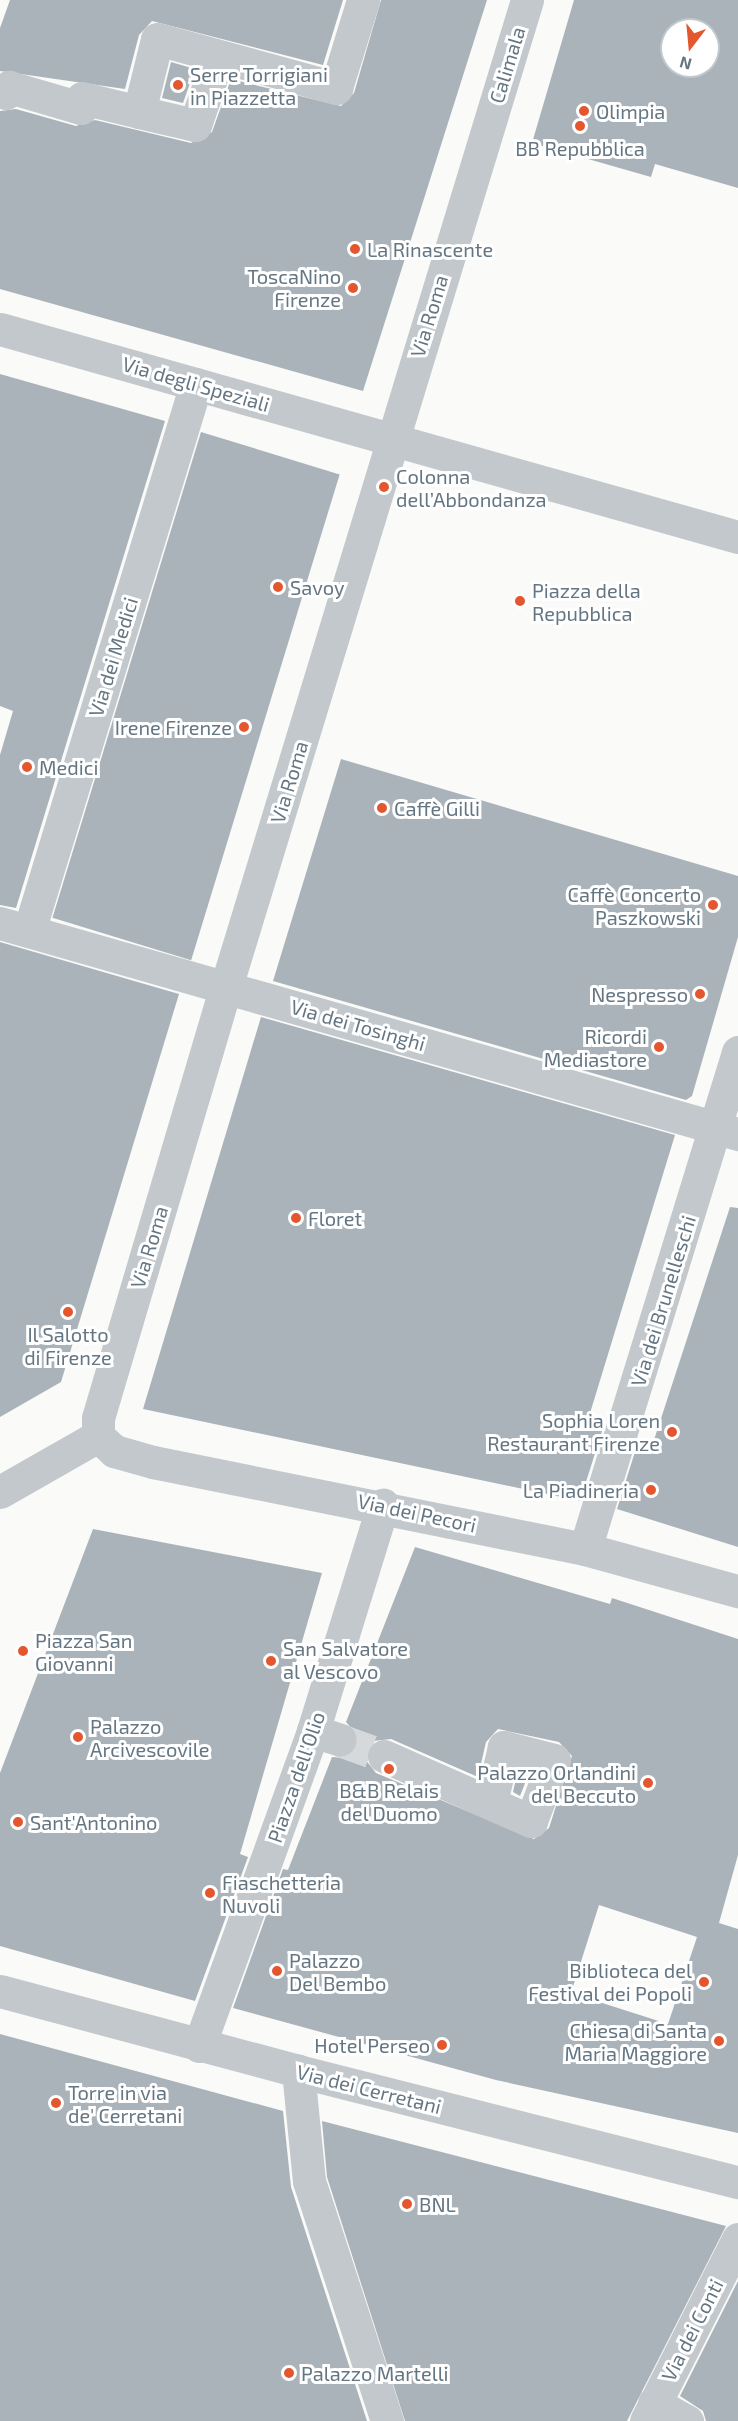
<!DOCTYPE html>
<meta charset="utf-8">
<style>
body{margin:0}
#map{position:relative;width:738px;height:2421px;overflow:hidden;background:#fafaf8;font-family:"Exo 2",sans-serif}
div>[style]{position:absolute}
.building>*{inset:0;background:#aab3b9;transform-origin:0 0}
.pedestrian-tunnel>*{height:33px;margin-top:-16.5px;transform-origin:0;background:repeating-linear-gradient(90deg,#d5d9db 0 33px,transparent 0 49px)}
.pedestrian>*{height:33px;margin:-16.5px;padding:0 16.5px;transform-origin:16.5px;border-radius:16.5px;background:#c3c8cc}
.minor>*{height:33px;margin:-16.5px;padding:0 16.5px;transform-origin:16.5px;border-radius:16.5px;background:#c3c8cc}
.dots>*{width:16px;height:16px;translate:-50% -50%;box-sizing:border-box;border:3px solid #fff;border-radius:50%}
span{translate:-50% -50%;white-space:nowrap;text-align:center;line-height:1.15;-webkit-text-stroke:6px #fff;paint-order:stroke}
.street-label{font-size:20px;color:#657683}
.poi-label{font-size:20px;color:#657683}
.left{translate:0 -50%;text-align:left}
.right{translate:-100% -50%;text-align:right}
.north{position:absolute;left:660px;top:18px;width:60px;height:60px;box-sizing:border-box;background:#fff;border:2px solid #c1c8cd;border-radius:50%;rotate:196deg;font-size:16px;font-weight:700;line-height:24px;text-align:center;color:#657683}
.north::after{content:'';display:block;margin:auto;width:21px;height:27px;background:#e4572e;clip-path:polygon(50% 0,100% 100%,50% 72%,0 100%)}
</style>
<div id="map">
<div class="building">
<i style="clip-path:polygon(10px 0,343px 0,323px 65px,152px 21px,139px 35px,125px 89px,0 71px,0 28px)"></i>
<i style="clip-path:polygon(381px 0,487px 0,363px 391px,0 289px,0 111px,16px 109px,76px 126px,95px 120px,191px 143px,212px 132px,231px 79px,341px 106px,354px 93px)"></i>
<i style="clip-path:polygon(evenodd,574px 0,738px 0,738px 188px,655px 164px,651px 177px,532px 143px,574px 0,672px 30px,708px 30px,708px 66px,672px 66px,672px 30px)"></i>
<i style="clip-path:polygon(171px 62px,195px 69px,183px 103px,162px 98px)"></i>
<i style="clip-path:polygon(0 374px,165px 421px,16px 908px,0 905px,0 755px,13px 711px,0 706px)"></i>
<i style="left:201px;top:432px;width:145px;height:508px;rotate:17deg"></i>
<i style="clip-path:polygon(341px 759px,738px 876px,738px 937px,692px 1096px,686px 1100px,273px 981px)"></i>
<i style="clip-path:polygon(0 942px,179px 994px,61px 1382px,0 1417px)"></i>
<i style="clip-path:polygon(261px 1017px,675px 1135px,587px 1423px,603px 1428px,580px 1501px,143px 1409px)"></i>
<i style="clip-path:polygon(730px 1207px,738px 1208px,738px 1547px,617px 1509px,639px 1439px,653px 1443px)"></i>
<i style="clip-path:polygon(93px 1529px,322px 1573px,240px 1854px,248px 1857px,195px 2001px,0 1946px,0 1773px)"></i>
<i style="clip-path:polygon(evenodd,415px 1547px,610px 1604px,612px 1598px,738px 1639px,738px 1855px,719px 1923px,738px 1929px,738px 2133px,496px 2080px,233px 2008px,283px 1869px,288px 1870px,332px 1757px,344px 1758px,358px 1746px,358px 1736px,346px 1722px,415px 1547px,498px 1729px,559px 1742px,572px 1756px,549px 1828px,534px 1839px,376px 1773px,365px 1759px,373px 1741px,391px 1739px,478px 1777px,486px 1742px,498px 1729px,415px 1547px,599px 1905px,697px 1937px,668px 2024px,571px 1993px,599px 1905px)"></i>
<i style="clip-path:polygon(518px 1770px,529px 1773px,520px 1796px,513px 1792px)"></i>
<i style="clip-path:polygon(0 2034px,283px 2111px,291px 2187px,367px 2421px,0 2421px)"></i>
<i style="clip-path:polygon(322px 2121px,726px 2226px,627px 2421px,405px 2421px,327px 2177px)"></i>
<i style="clip-path:polygon(738px 2281px,738px 2421px,706px 2421px,703px 2411px,680px 2396px)"></i>
</div>
<div class="pedestrian-tunnel">
<i style="left:340px;top:1740px;width:47px;rotate:20deg"></i>
</div>
<div class="pedestrian">
<i style="left:218px;top:58px;width:71px;rotate:108.9deg"></i>
<i style="left:195px;top:125px;width:57px;rotate:-166.9deg"></i>
<i style="left:139px;top:112px;width:75px;rotate:-76.1deg"></i>
<i style="left:157px;top:39px;width:186px;rotate:15.3deg"></i>
<i style="left:336px;top:88px;width:92px;rotate:-72.9deg"></i>
<i style="left:0;top:91px;width:6px;rotate:18deg"></i>
<i style="left:6px;top:93px;width:7px;rotate:-63deg"></i>
<i style="left:9px;top:87px;width:75px;rotate:16.3deg"></i>
<i style="left:81px;top:108px;width:10px;rotate:-84deg"></i>
<i style="left:82px;top:98px;width:59px;rotate:13.8deg"></i>
<i style="left:0;top:329px;width:767px;rotate:15.74deg"></i>
<i style="left:0;top:923px;width:768px;rotate:15.96deg"></i>
<i style="left:29px;top:931px;width:572px;rotate:-73.02deg"></i>
<i style="left:98px;top:1436px;width:18px;rotate:-90deg"></i>
<i style="left:98px;top:1418px;width:450px;rotate:-73.5deg"></i>
<i style="left:226px;top:987px;width:1032px;rotate:-73.04deg"></i>
<i style="left:98px;top:1436px;width:22px;rotate:43deg"></i>
<i style="left:114px;top:1451px;width:41px;rotate:15.8deg"></i>
<i style="left:153px;top:1462px;width:441px;rotate:11.4deg"></i>
<i style="left:585px;top:1549px;width:159px;rotate:15.4deg"></i>
<i style="left:0;top:1492px;width:113px;rotate:-29.7deg"></i>
<i style="left:585px;top:1549px;width:520px;rotate:-72.89deg"></i>
<i style="left:313px;top:1731px;width:28px;rotate:18deg"></i>
<i style="left:384px;top:1756px;width:161px;rotate:23.9deg"></i>
<i style="left:531px;top:1821px;width:65px;rotate:-69.3deg"></i>
<i style="left:554px;top:1760px;width:52px;rotate:-165.4deg"></i>
<i style="left:504px;top:1747px;width:57px;rotate:103.3deg"></i>
<i style="left:0;top:1991px;width:309px;rotate:15deg"></i>
<i style="left:199px;top:2046px;width:335px;rotate:-70.1deg"></i>
<i style="left:313px;top:1731px;width:237px;rotate:-72.8deg"></i>
</div>
<div class="minor">
<i style="left:654px;top:2403px;width:38px;rotate:29deg"></i>
<i style="left:387px;top:2421px;width:252px;rotate:-108deg"></i>
<i style="left:309px;top:2181px;width:111px;rotate:-95.7deg"></i>
<i style="left:298px;top:2071px;width:454px;rotate:14.2deg"></i>
<i style="left:646px;top:2421px;width:204px;rotate:-63.2deg"></i>
</div>
<div class="dots">
<i style="left:178px;top:85px;background:#e4572e"></i>
<i style="left:584px;top:111px;background:#e4572e"></i>
<i style="left:580px;top:126px;background:#e4572e"></i>
<i style="left:355px;top:249px;background:#e4572e"></i>
<i style="left:353px;top:288px;background:#e4572e"></i>
<i style="left:384px;top:487px;background:#e4572e"></i>
<i style="left:278px;top:587px;background:#e4572e"></i>
<i style="left:520px;top:601px;background:#e4572e"></i>
<i style="left:244px;top:727px;background:#e4572e"></i>
<i style="left:27px;top:767px;background:#e4572e"></i>
<i style="left:382px;top:808px;background:#e4572e"></i>
<i style="left:713px;top:905px;background:#e4572e"></i>
<i style="left:700px;top:994px;background:#e4572e"></i>
<i style="left:659px;top:1047px;background:#e4572e"></i>
<i style="left:296px;top:1218px;background:#e4572e"></i>
<i style="left:68px;top:1312px;background:#e4572e"></i>
<i style="left:672px;top:1432px;background:#e4572e"></i>
<i style="left:651px;top:1490px;background:#e4572e"></i>
<i style="left:23px;top:1651px;background:#e4572e"></i>
<i style="left:271px;top:1661px;background:#e4572e"></i>
<i style="left:78px;top:1737px;background:#e4572e"></i>
<i style="left:389px;top:1769px;background:#e4572e"></i>
<i style="left:648px;top:1783px;background:#e4572e"></i>
<i style="left:18px;top:1822px;background:#e4572e"></i>
<i style="left:210px;top:1893px;background:#e4572e"></i>
<i style="left:277px;top:1971px;background:#e4572e"></i>
<i style="left:704px;top:1982px;background:#e4572e"></i>
<i style="left:719px;top:2041px;background:#e4572e"></i>
<i style="left:442px;top:2045px;background:#e4572e"></i>
<i style="left:56px;top:2103px;background:#e4572e"></i>
<i style="left:407px;top:2204px;background:#e4572e"></i>
<i style="left:289px;top:2373px;background:#e4572e"></i>
</div>
<div class="street-label">
<span style="left:507px;top:65px;rotate:-73deg">Calimala</span>
<span style="left:429px;top:316px;rotate:-73deg">Via Roma</span>
<span style="left:196px;top:384px;rotate:16deg">Via degli Speziali</span>
<span style="left:113px;top:657px;rotate:-73deg">Via dei Medici</span>
<span style="left:289px;top:782px;rotate:-73deg">Via Roma</span>
<span style="left:358px;top:1025px;rotate:16deg">Via dei Tosinghi</span>
<span style="left:149px;top:1247px;rotate:-73deg">Via Roma</span>
<span style="left:663px;top:1301px;rotate:-73deg">Via dei Brunelleschi</span>
<span style="left:417px;top:1513px;rotate:12deg">Via dei Pecori</span>
<span style="left:296px;top:1777px;rotate:-71deg">Piazza dell'Olio</span>
<span style="left:369px;top:2089px;rotate:14deg">Via dei Cerretani</span>
<span style="left:692px;top:2330px;rotate:-63deg">Via dei Conti</span>
</div>
<div class="poi-label">
<span class="left" style="left:190px;top:86px">Serre Torrigiani<br>in Piazzetta</span>
<span class="left" style="left:596px;top:111px">Olimpia</span>
<span style="left:580px;top:148px">BB Repubblica</span>
<span class="left" style="left:367px;top:249px">La Rinascente</span>
<span class="right" style="left:341px;top:288px">ToscaNino<br>Firenze</span>
<span class="left" style="left:396px;top:488px">Colonna<br>dell’Abbondanza</span>
<span class="left" style="left:290px;top:587px">Savoy</span>
<span class="left" style="left:532px;top:602px">Piazza della<br>Repubblica</span>
<span class="right" style="left:232px;top:727px">Irene Firenze</span>
<span class="left" style="left:39px;top:767px">Medici</span>
<span class="left" style="left:394px;top:808px">Caffè Gilli</span>
<span class="right" style="left:701px;top:906px">Caffè Concerto<br>Paszkowski</span>
<span class="right" style="left:688px;top:994px">Nespresso</span>
<span class="right" style="left:647px;top:1048px">Ricordi<br>Mediastore</span>
<span class="left" style="left:308px;top:1218px">Floret</span>
<span style="left:68px;top:1346px">Il Salotto<br>di Firenze</span>
<span class="right" style="left:660px;top:1432px">Sophia Loren<br>Restaurant Firenze</span>
<span class="right" style="left:639px;top:1490px">La Piadineria</span>
<span class="left" style="left:35px;top:1652px">Piazza San<br>Giovanni</span>
<span class="left" style="left:283px;top:1660px">San Salvatore<br>al Vescovo</span>
<span class="left" style="left:90px;top:1738px">Palazzo<br>Arcivescovile</span>
<span class="right" style="left:636px;top:1784px">Palazzo Orlandini<br>del Beccuto</span>
<span style="left:389px;top:1802px">B&amp;B Relais<br>del Duomo</span>
<span class="left" style="left:30px;top:1822px">Sant'Antonino</span>
<span class="left" style="left:222px;top:1894px">Fiaschetteria<br>Nuvoli</span>
<span class="left" style="left:289px;top:1972px">Palazzo<br>Del Bembo</span>
<span class="right" style="left:692px;top:1982px">Biblioteca del<br>Festival dei Popoli</span>
<span class="right" style="left:707px;top:2042px">Chiesa di Santa<br>Maria Maggiore</span>
<span class="right" style="left:430px;top:2045px">Hotel Perseo</span>
<span class="left" style="left:68px;top:2104px">Torre in via<br>de' Cerretani</span>
<span class="left" style="left:419px;top:2204px">BNL</span>
<span class="left" style="left:301px;top:2373px">Palazzo Martelli</span>
</div>
<div class="north">N</div>
</div>
